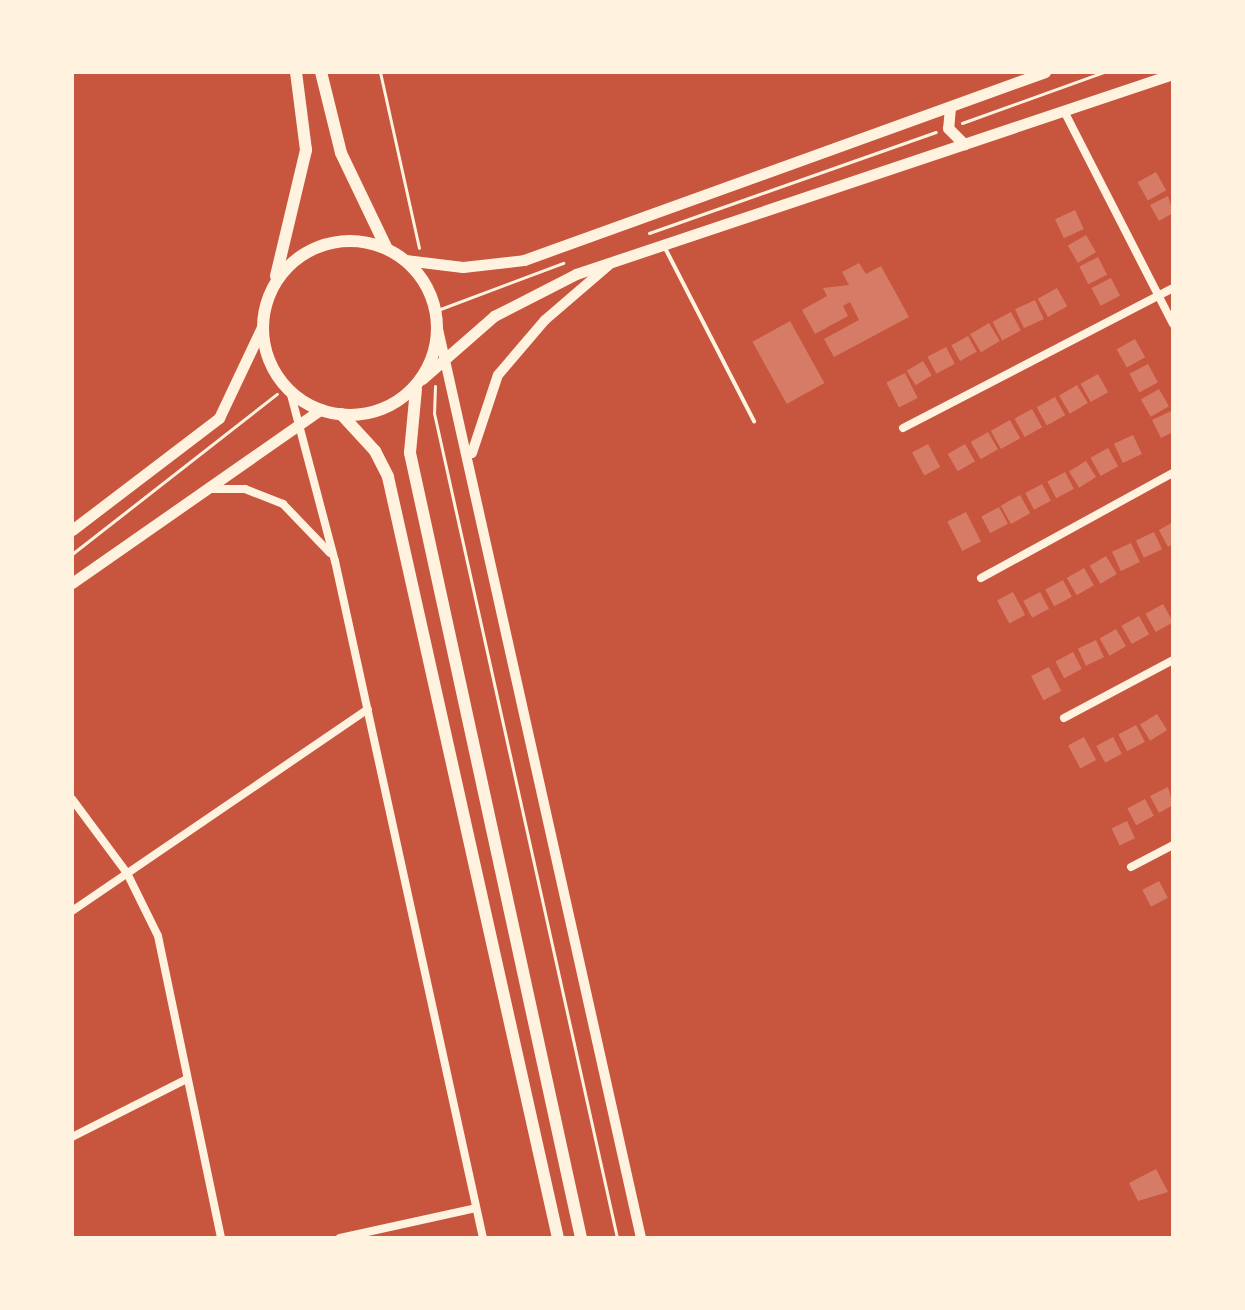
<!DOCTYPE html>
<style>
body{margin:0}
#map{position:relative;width:1245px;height:1310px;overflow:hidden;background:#c8553d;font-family:"Open Sans",sans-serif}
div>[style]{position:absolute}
.building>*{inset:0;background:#d67c66;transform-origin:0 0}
.path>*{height:3px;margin:-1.5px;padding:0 1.5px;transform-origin:1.5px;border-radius:1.5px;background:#fff3e0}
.service>*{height:4px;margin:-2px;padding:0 2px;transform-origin:2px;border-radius:2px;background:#fff3e0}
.minor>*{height:8px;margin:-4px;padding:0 4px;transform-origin:4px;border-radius:4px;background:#fff3e0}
.tertiary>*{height:10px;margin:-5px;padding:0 5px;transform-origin:5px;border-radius:5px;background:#fff3e0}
.secondary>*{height:11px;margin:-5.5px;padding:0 5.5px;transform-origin:5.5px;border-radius:5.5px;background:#fff3e0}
.primary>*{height:12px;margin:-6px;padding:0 6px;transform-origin:6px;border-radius:6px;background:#fff3e0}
.primary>.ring{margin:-6px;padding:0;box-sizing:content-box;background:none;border:12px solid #fff3e0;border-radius:50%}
span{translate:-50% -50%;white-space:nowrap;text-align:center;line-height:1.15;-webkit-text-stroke:6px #fff3e0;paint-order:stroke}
.frame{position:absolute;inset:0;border:74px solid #fff3e0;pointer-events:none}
</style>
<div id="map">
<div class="building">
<i style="left:1156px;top:172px;width:21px;height:21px;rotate:61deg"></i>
<i style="clip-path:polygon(1168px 196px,1173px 213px,1159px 221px,1150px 205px)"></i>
<i style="left:1075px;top:210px;width:21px;height:22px;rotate:65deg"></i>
<i style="left:1086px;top:235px;width:20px;height:21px;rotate:60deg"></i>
<i style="left:1098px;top:257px;width:20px;height:21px;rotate:63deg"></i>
<i style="clip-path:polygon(859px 263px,866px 274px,881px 266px,909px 317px,834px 357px,824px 339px,859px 320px,850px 302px,843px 306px,848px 316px,815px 334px,802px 310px,827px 296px,823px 288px,849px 285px,842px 272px)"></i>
<i style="left:1111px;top:278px;width:20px;height:22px;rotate:63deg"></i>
<i style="left:1057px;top:288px;width:21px;height:22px;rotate:61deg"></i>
<i style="left:1035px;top:300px;width:21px;height:22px;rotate:65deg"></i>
<i style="left:1011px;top:312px;width:21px;height:21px;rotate:62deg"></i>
<i style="left:790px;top:321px;width:71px;height:43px;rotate:61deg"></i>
<i style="left:989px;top:323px;width:21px;height:22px;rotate:59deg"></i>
<i style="left:968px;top:336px;width:18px;height:19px;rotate:61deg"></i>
<i style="left:1135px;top:339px;width:21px;height:21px;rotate:61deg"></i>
<i style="left:946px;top:347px;width:19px;height:21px;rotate:62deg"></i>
<i style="left:923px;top:361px;width:17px;height:19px;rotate:59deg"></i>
<i style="left:1148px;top:364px;width:21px;height:21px;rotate:62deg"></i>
<i style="left:905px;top:373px;width:28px;height:21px;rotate:63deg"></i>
<i style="left:1098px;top:374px;width:21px;height:20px;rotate:61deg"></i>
<i style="left:1077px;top:385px;width:21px;height:21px;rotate:59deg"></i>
<i style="left:1159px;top:389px;width:20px;height:21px;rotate:60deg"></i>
<i style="left:1055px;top:397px;width:21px;height:21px;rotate:61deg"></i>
<i style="left:1032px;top:409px;width:21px;height:20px;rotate:61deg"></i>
<i style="clip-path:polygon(1171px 411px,1173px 432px,1161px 438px,1152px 420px)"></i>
<i style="left:1010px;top:420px;width:21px;height:22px;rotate:61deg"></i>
<i style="left:988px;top:432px;width:20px;height:20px;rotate:60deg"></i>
<i style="left:1133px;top:435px;width:21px;height:21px;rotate:65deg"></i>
<i style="left:928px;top:444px;width:26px;height:18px;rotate:62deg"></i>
<i style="left:965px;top:444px;width:20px;height:20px;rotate:60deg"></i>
<i style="left:1108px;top:448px;width:21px;height:20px;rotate:61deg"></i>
<i style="left:1086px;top:461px;width:19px;height:20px;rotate:58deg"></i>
<i style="left:1065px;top:472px;width:19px;height:20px;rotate:62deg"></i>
<i style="left:1042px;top:484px;width:19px;height:19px;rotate:62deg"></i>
<i style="left:1020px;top:495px;width:21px;height:22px;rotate:61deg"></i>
<i style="left:999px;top:507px;width:19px;height:20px;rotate:62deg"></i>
<i style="left:966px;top:512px;width:33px;height:21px;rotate:63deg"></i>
<i style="clip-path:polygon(1173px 522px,1173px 544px,1168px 547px,1159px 530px)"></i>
<i style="left:1154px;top:532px;width:19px;height:20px;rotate:65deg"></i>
<i style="left:1131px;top:543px;width:21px;height:21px;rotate:65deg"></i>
<i style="left:1106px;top:556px;width:21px;height:19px;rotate:59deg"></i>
<i style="left:1084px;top:568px;width:20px;height:20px;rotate:60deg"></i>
<i style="left:1063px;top:580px;width:19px;height:20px;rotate:62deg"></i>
<i style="left:1013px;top:592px;width:26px;height:18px;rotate:62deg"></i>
<i style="left:1040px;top:592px;width:19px;height:19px;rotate:62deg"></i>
<i style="left:1163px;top:604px;width:21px;height:20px;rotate:61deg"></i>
<i style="left:1139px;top:616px;width:21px;height:20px;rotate:61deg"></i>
<i style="left:1116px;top:629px;width:20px;height:19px;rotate:60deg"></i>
<i style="left:1096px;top:640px;width:19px;height:20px;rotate:65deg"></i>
<i style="left:1073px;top:652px;width:19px;height:20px;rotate:62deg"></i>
<i style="left:1049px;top:667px;width:27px;height:20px;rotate:63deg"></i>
<i style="left:1157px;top:714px;width:19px;height:20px;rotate:58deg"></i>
<i style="left:1136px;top:725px;width:19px;height:20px;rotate:62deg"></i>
<i style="left:1084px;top:737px;width:26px;height:18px;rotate:62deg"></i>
<i style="left:1113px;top:737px;width:19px;height:19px;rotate:62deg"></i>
<i style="clip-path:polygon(1168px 787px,1173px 805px,1159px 813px,1150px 796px)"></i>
<i style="left:1145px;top:799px;width:19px;height:20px;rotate:62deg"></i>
<i style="left:1127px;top:821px;width:19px;height:17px;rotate:65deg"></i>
<i style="left:1159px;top:881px;width:19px;height:19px;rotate:62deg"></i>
<i style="clip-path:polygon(1156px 1169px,1168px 1192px,1138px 1201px,1129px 1183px)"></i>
</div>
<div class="path">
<i style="left:380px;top:72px;width:180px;rotate:77.5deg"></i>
<i style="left:962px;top:123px;width:151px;rotate:-19.8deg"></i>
<i style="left:649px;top:233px;width:304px;rotate:-19.4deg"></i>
<i style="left:435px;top:311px;width:137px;rotate:-20.6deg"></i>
<i style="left:435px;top:386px;width:27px;rotate:92deg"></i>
<i style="left:434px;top:413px;width:845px;rotate:77.49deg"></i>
<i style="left:72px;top:554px;width:260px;rotate:-38deg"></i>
</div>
<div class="service">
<i style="left:665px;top:248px;width:195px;rotate:62.8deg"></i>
</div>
<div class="minor">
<i style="left:1064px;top:111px;width:239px;rotate:62.9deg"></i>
<i style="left:290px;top:391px;width:176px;rotate:75.2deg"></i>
<i style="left:335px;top:561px;width:693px;rotate:77.67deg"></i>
<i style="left:903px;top:428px;width:304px;rotate:-27.4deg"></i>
<i style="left:209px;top:489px;width:36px"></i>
<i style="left:245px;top:489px;width:41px;rotate:21.5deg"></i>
<i style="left:283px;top:504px;width:68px;rotate:46.2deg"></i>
<i style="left:981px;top:578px;width:219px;rotate:-28.7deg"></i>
<i style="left:1064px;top:718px;width:123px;rotate:-28deg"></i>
<i style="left:72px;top:799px;width:92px;rotate:53.4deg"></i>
<i style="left:127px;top:873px;width:70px;rotate:63.8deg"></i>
<i style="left:158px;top:936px;width:309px;rotate:78.2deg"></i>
<i style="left:1131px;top:867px;width:47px;rotate:-27.6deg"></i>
<i style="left:72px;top:911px;width:358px;rotate:-34.3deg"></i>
<i style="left:72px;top:1137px;width:127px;rotate:-26.8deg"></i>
<i style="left:340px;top:1238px;width:139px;rotate:-12.4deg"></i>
</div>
<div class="tertiary">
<i style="left:438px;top:329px;width:931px;rotate:77.41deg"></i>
<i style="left:472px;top:453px;width:82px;rotate:-71.6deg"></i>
<i style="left:498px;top:375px;width:72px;rotate:-49.5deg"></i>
<i style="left:545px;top:320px;width:84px;rotate:-40.7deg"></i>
</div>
<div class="secondary">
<i style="left:950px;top:107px;width:21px;rotate:95deg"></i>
<i style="left:948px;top:128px;width:23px;rotate:45deg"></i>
<i style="left:405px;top:260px;width:58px;rotate:6.9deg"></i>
<i style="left:463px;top:267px;width:61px;rotate:-6.5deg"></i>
<i style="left:524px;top:260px;width:554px;rotate:-19.84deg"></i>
<i style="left:422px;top:379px;width:96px;rotate:-41.2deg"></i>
<i style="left:494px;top:316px;width:92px;rotate:-27.1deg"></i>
<i style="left:576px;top:274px;width:630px;rotate:-18.52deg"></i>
<i style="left:72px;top:530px;width:185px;rotate:-37.3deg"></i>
<i style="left:219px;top:418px;width:103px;rotate:-64.7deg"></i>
<i style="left:72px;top:583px;width:304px;rotate:-34.9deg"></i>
</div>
<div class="primary">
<i style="left:321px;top:72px;width:83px;rotate:76.1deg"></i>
<i style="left:341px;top:153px;width:106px;rotate:64.4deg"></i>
<i class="ring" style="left:263px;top:241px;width:162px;height:162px"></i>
<i style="left:276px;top:276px;width:130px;rotate:-76.6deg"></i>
<i style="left:306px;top:150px;width:79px;rotate:-97.3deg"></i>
<i style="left:416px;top:389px;width:64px;rotate:95.4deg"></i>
<i style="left:410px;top:453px;width:803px;rotate:77.71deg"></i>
<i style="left:341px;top:414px;width:50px;rotate:47.4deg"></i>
<i style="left:375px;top:451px;width:29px;rotate:63deg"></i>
<i style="left:388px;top:477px;width:780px;rotate:77.41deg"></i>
</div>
<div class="frame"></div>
</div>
